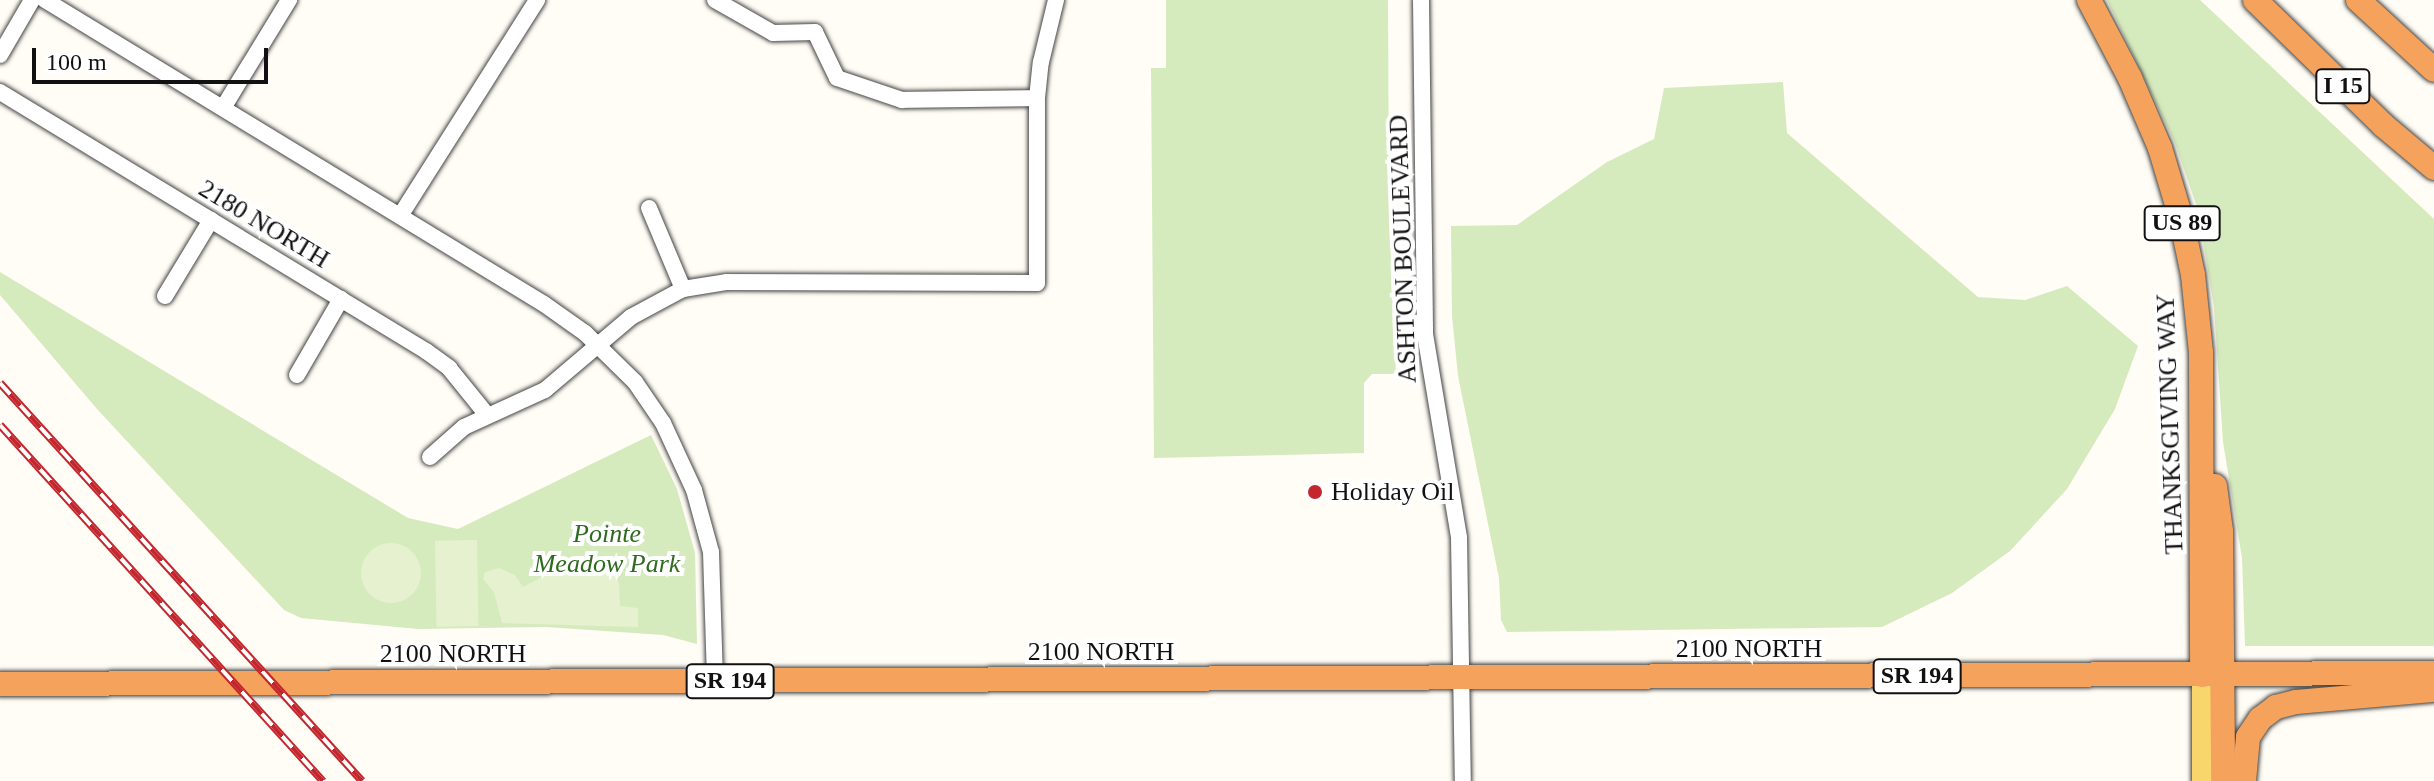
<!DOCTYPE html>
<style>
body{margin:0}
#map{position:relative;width:2434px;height:781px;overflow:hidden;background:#fffdf5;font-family:"Times New Roman",serif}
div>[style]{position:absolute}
.green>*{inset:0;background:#d5ebbd}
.pitch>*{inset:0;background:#e6f2cf;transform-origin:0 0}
.round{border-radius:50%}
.roads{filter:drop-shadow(0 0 2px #444) drop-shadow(0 0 2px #444)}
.minor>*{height:16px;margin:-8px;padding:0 8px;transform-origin:8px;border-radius:8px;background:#fff}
.major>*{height:20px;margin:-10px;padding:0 10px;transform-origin:10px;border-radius:10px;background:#f9d66b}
.highway>*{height:24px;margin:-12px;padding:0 12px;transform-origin:12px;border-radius:12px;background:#f5a25d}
.rail>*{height:8px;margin-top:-4px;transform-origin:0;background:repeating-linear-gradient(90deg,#fff 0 15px,#c4262e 0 30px);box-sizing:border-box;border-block:2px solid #c4262e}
.dots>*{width:22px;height:22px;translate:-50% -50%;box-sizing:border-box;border:4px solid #fff;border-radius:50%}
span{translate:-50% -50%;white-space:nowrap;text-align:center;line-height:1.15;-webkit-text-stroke:8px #fff;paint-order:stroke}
.shield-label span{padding:2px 6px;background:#fff;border:2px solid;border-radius:6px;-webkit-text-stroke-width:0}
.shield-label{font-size:24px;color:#111;font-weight:700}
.street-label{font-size:26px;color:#111}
.poi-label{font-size:26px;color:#111}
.left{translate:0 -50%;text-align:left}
.park-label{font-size:26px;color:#2f6b1f;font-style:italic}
.scale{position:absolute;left:32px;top:48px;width:236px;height:36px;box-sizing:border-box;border:4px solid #111;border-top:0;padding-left:10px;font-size:24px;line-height:28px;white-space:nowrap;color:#111;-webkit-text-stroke:6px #fff;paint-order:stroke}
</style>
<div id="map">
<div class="green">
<i style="clip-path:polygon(1166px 0,1388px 0,1389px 213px,1396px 374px,1372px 374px,1364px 383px,1364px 453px,1154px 458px,1151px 68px,1166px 68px)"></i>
<i style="clip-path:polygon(2107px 0,2200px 0,2434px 219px,2434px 646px,2245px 646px,2242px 558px,2223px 442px,2214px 307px,2198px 210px,2175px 143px)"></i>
<i style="clip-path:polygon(1783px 82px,1787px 133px,1978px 297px,2025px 300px,2067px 286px,2138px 346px,2115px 409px,2067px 489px,2010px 551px,1952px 593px,1882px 627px,1507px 632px,1501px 620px,1499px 578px,1458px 376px,1452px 316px,1451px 226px,1517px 225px,1607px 162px,1654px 139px,1664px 88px)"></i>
<i style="clip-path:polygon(0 272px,408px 518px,458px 529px,651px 435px,677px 489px,695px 553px,697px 644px,663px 635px,546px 627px,418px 629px,301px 618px,284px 610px,97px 409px,0 295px)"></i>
</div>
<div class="pitch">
<i style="left:477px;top:540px;width:86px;height:42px;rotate:89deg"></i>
<i class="round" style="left:361px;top:543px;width:60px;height:60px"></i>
<i style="clip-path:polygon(574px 560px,613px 569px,619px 584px,620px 606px,638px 608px,638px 627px,502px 623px,494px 592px,483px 579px,485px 572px,499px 568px,515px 575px,523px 587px)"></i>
</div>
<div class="roads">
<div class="minor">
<i style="left:45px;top:0;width:584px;rotate:31.35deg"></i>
<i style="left:544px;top:304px;width:50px;rotate:35.3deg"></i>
<i style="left:585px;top:333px;width:70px;rotate:44.4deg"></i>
<i style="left:635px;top:382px;width:50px;rotate:55.7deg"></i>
<i style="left:663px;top:423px;width:74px;rotate:65.2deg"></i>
<i style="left:694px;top:490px;width:64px;rotate:74.7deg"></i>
<i style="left:711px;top:552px;width:129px;rotate:88.2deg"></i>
<i style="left:715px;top:0;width:67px;rotate:29.6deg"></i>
<i style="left:773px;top:33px;width:42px;rotate:-1.4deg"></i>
<i style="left:815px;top:32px;width:51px;rotate:64.4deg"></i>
<i style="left:837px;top:78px;width:69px;rotate:18.7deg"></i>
<i style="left:902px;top:100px;width:135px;rotate:-0.8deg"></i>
<i style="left:1421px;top:0;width:334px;rotate:89.3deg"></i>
<i style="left:1425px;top:334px;width:207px;rotate:80.5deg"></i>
<i style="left:1459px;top:538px;width:243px;rotate:89.1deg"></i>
<i style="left:0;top:55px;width:64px;rotate:-59.8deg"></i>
<i style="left:0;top:92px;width:499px;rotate:31.3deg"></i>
<i style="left:426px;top:351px;width:29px;rotate:36deg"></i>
<i style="left:449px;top:368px;width:60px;rotate:51deg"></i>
<i style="left:223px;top:108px;width:127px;rotate:-58.6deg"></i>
<i style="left:649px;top:208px;width:88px;rotate:67.2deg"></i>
<i style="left:400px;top:216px;width:256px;rotate:-57.6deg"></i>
<i style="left:165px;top:296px;width:89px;rotate:-58.8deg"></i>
<i style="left:297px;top:375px;width:88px;rotate:-59.9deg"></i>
<i style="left:430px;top:457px;width:45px;rotate:-41.4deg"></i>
<i style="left:464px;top:427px;width:89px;rotate:-24.6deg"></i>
<i style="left:545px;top:390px;width:113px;rotate:-40.3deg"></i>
<i style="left:631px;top:317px;width:59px;rotate:-28.3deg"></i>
<i style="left:683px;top:289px;width:45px;rotate:-9deg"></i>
<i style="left:727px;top:282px;width:310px;rotate:0.2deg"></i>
<i style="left:1037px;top:283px;width:185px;rotate:-90deg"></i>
<i style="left:1037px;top:98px;width:36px;rotate:-84deg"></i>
<i style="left:1041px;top:62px;width:64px;rotate:-76.4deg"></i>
</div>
<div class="major">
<i style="left:2202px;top:781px;width:106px;rotate:-90deg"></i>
</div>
<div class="highway">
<i style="left:2089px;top:0;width:88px;rotate:62.3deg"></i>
<i style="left:2130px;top:78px;width:76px;rotate:66.8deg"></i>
<i style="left:2160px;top:148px;width:73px;rotate:73.3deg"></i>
<i style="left:2181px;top:218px;width:58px;rotate:78.1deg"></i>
<i style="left:2193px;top:275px;width:77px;rotate:84.1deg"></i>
<i style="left:2201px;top:352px;width:323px;rotate:89.8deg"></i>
<i style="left:2255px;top:0;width:179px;rotate:44.3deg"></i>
<i style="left:2383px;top:125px;width:67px;rotate:40.1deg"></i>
<i style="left:2358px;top:0;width:103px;rotate:42.6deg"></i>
<i style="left:2215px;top:486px;width:45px;rotate:82.4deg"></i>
<i style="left:2221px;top:531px;width:250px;rotate:89.5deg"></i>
<i style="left:0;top:684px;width:2434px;rotate:-0.26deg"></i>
<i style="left:2244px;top:781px;width:44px;rotate:-84.8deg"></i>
<i style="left:2248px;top:737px;width:22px;rotate:-56deg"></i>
<i style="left:2260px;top:719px;width:20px;rotate:-37deg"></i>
<i style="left:2276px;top:707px;width:21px;rotate:-14deg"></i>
<i style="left:2296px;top:702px;width:139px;rotate:-5deg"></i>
</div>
</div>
<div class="rail">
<i style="left:0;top:383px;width:538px;rotate:47.71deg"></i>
<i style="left:0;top:425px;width:481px;rotate:47.8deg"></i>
</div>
<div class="dots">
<i style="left:1315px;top:492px;background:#c4262e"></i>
</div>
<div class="shield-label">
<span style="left:2343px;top:86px">I 15</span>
<span style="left:2182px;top:223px">US 89</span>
<span style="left:1917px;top:676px">SR 194</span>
<span style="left:730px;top:681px">SR 194</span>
</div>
<div class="street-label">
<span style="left:264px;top:224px;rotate:31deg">2180 NORTH</span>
<span style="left:1403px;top:249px;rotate:-92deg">ASHTON BOULEVARD</span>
<span style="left:2170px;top:424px;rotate:-92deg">THANKSGIVING WAY</span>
<span style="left:1749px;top:649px">2100 NORTH</span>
<span style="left:1101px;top:652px">2100 NORTH</span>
<span style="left:453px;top:654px">2100 NORTH</span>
</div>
<div class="poi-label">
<span class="left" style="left:1331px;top:492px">Holiday Oil</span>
</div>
<div class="park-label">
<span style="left:607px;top:549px">Pointe<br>Meadow Park</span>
</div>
<div class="scale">100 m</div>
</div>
